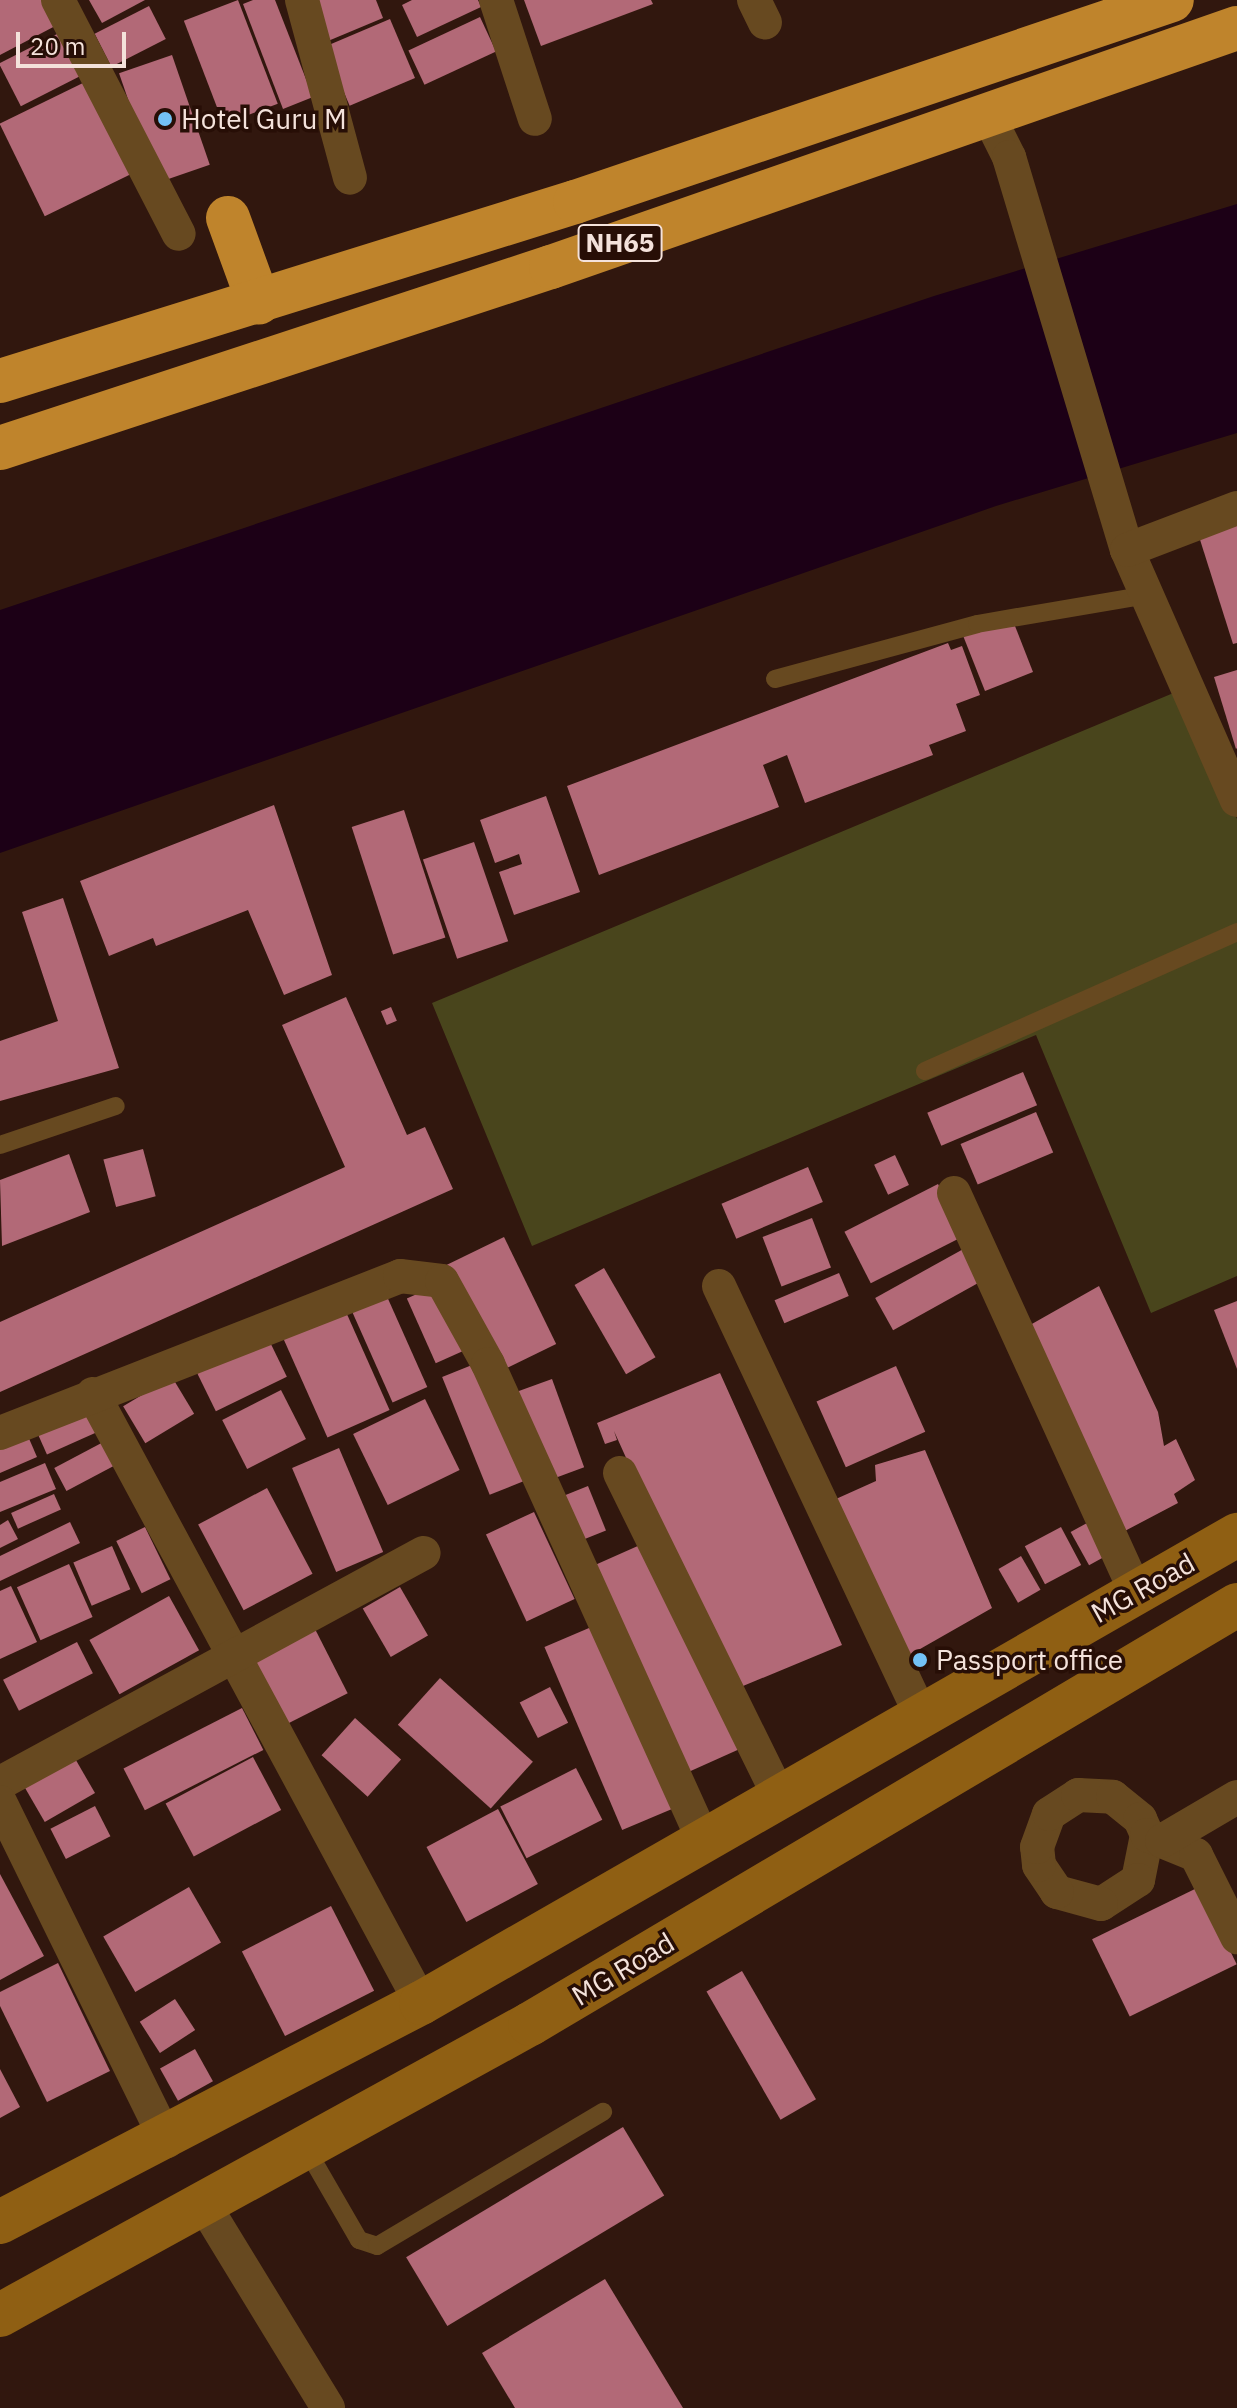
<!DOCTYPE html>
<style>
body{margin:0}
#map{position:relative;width:1237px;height:2408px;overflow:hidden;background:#31170e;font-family:"IBM Plex Sans",sans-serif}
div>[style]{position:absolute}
.green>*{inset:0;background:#49451c}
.water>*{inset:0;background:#1c0016}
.building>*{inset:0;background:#b26977;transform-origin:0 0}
.lane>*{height:18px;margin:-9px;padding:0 9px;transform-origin:9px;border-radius:9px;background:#674920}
.street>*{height:34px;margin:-17px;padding:0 17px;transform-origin:17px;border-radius:17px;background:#674920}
.secondary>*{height:44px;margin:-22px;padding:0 22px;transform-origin:22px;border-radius:22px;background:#8f5f13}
.highway>*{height:44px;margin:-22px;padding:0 22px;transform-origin:22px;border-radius:22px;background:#bf842c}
.dots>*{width:22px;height:22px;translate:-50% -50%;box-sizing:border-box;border:4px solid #270e06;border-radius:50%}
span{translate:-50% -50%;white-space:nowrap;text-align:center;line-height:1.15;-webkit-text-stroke:7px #270e06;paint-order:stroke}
.shield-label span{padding:2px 6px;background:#270e06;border:2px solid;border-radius:6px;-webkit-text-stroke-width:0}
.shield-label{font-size:26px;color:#f4e2db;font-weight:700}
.poi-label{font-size:28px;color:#f4e2db}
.left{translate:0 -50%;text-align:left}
.street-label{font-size:28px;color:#f4e2db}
.scale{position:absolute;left:16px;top:32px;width:110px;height:36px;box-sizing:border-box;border:4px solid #f4e2db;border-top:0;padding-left:10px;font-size:24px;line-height:28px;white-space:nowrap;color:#f4e2db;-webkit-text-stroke:6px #270e06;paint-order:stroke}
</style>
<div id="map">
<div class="green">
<i style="clip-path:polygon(1183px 689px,1237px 819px,1237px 1276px,1151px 1313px,1036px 1035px,532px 1246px,432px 1003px)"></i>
</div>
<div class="water">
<i style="clip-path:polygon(1237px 204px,1237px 433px,996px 506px,0 853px,0 610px,934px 296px)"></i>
</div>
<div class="building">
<i style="clip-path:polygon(0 0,46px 0,59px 24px,0 55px)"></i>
<i style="clip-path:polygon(89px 0,145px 0,102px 23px)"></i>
<i style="left:238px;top:0;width:111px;height:58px;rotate:69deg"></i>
<i style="clip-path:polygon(253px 0,275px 0,313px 97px,283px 109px,243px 4px)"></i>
<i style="clip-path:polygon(312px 0,376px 0,383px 18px,328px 41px)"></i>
<i style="clip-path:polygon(412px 0,478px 0,481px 7px,417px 37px,402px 5px)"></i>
<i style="clip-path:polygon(524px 0,651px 0,653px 4px,541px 46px)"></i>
<i style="left:149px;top:6px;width:37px;height:61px;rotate:63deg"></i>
<i style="left:480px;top:17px;width:38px;height:79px;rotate:65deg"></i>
<i style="left:390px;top:19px;width:64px;height:71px;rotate:67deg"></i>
<i style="left:65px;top:30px;width:48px;height:74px;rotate:63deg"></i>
<i style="left:172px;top:55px;width:116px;height:56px;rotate:71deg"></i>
<i style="left:85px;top:82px;width:103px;height:95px;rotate:64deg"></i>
<i style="clip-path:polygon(1237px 514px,1237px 643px,1233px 644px,1196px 527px)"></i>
<i style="clip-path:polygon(1015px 626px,1033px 672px,985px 691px,962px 633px)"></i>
<i style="clip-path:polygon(948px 643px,951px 650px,962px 646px,980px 695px,956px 704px,966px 731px,929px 745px,933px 755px,805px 803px,787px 755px,763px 765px,779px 807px,599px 875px,567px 786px)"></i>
<i style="clip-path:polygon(1237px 670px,1237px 748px,1236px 749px,1214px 677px)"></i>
<i style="clip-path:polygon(546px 796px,580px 892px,514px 915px,499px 872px,522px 864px,519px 854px,495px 863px,480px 820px)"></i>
<i style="clip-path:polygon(274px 805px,332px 975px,284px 995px,248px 910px,156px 946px,153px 938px,109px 956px,80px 881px)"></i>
<i style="left:404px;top:810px;width:134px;height:55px;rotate:72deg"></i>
<i style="left:474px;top:842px;width:105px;height:54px;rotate:71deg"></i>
<i style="clip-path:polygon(63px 898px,119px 1068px,0 1101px,0 1041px,58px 1021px,22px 912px)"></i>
<i style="clip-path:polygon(346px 997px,407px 1135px,425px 1127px,453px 1189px,0 1392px,0 1322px,345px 1167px,282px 1025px)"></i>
<i style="left:391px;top:1007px;width:15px;height:11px;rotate:67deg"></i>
<i style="left:1023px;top:1072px;width:36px;height:104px;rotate:67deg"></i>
<i style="left:1036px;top:1112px;width:44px;height:82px;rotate:67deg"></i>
<i style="left:143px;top:1149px;width:49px;height:41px;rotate:75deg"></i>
<i style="clip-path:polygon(69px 1154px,90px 1212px,2px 1246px,0 1180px)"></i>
<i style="left:895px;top:1155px;width:33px;height:23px;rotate:65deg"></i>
<i style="left:808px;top:1167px;width:38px;height:94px;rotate:67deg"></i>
<i style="left:938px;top:1184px;width:58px;height:105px;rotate:63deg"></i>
<i style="left:812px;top:1218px;width:53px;height:53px;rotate:69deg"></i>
<i style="left:504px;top:1237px;width:119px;height:64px;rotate:64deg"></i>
<i style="left:967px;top:1247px;width:37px;height:105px;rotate:61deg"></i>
<i style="left:604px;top:1268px;width:103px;height:34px;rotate:60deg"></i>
<i style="left:839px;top:1273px;width:25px;height:70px;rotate:67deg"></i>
<i style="left:437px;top:1285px;width:71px;height:33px;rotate:66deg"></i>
<i style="clip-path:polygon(1099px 1286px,1158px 1412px,1164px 1446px,1176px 1439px,1195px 1480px,1174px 1494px,1178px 1503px,1121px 1533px,1023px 1329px)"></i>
<i style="left:385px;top:1292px;width:104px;height:38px;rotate:66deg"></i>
<i style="clip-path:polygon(1237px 1301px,1237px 1369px,1214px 1310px)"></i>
<i style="left:342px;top:1303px;width:117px;height:68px;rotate:66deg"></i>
<i style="left:268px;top:1338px;width:43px;height:79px;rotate:64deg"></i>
<i style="left:482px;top:1361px;width:127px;height:43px;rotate:68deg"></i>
<i style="left:896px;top:1366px;width:72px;height:87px;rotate:66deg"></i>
<i style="clip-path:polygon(720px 1373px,842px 1645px,731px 1691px,614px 1431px,617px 1440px,605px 1444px,597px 1423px)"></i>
<i style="left:172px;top:1377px;width:43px;height:57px;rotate:59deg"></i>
<i style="left:552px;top:1379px;width:94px;height:36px;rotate:70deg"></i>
<i style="left:281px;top:1390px;width:55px;height:66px;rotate:63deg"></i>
<i style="left:425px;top:1399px;width:79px;height:80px;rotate:64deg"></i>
<i style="left:86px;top:1402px;width:32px;height:57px;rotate:66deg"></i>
<i style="clip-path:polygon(24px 1427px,37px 1457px,0 1473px,0 1437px)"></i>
<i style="left:109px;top:1439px;width:26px;height:62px;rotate:62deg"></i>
<i style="left:339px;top:1448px;width:113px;height:51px;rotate:67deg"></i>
<i style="clip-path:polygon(925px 1450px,992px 1608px,899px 1661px,827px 1503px,876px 1481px,875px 1465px)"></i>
<i style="clip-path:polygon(45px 1463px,56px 1489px,0 1512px,0 1482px)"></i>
<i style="left:588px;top:1486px;width:48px;height:39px;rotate:68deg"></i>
<i style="left:267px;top:1488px;width:97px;height:78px;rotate:62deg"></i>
<i style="left:54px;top:1494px;width:17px;height:47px;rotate:66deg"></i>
<i style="left:534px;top:1512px;width:96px;height:53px;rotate:65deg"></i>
<i style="left:1096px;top:1518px;width:38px;height:29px;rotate:61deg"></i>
<i style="clip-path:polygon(8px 1520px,18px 1539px,0 1548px,0 1525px)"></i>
<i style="clip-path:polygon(70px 1522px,80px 1543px,0 1581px,0 1556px)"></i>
<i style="left:145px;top:1527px;width:58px;height:32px;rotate:64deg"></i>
<i style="left:1061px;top:1527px;width:43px;height:41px;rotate:62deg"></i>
<i style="left:649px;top:1541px;width:227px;height:64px;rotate:66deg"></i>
<i style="left:112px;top:1546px;width:47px;height:42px;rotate:67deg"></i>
<i style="left:1021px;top:1556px;width:39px;height:26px;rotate:60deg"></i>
<i style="left:69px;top:1564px;width:58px;height:57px;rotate:66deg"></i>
<i style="clip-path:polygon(11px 1586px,37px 1642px,0 1659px,0 1591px)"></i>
<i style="left:400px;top:1587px;width:56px;height:43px;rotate:60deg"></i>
<i style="left:169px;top:1596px;width:62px;height:91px;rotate:61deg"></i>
<i style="left:596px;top:1625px;width:199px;height:56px;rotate:67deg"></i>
<i style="left:315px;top:1629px;width:72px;height:72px;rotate:63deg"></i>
<i style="left:77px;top:1642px;width:35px;height:83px;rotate:63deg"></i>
<i style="left:440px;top:1678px;width:125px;height:63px;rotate:42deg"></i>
<i style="left:550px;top:1687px;width:40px;height:34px;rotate:63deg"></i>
<i style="left:242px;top:1708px;width:47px;height:133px;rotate:63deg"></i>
<i style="left:355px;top:1718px;width:62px;height:50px;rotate:42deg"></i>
<i style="left:73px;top:1755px;width:44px;height:58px;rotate:60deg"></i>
<i style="left:253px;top:1757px;width:60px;height:99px;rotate:62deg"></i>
<i style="left:576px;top:1768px;width:58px;height:85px;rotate:63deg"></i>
<i style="left:95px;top:1806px;width:34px;height:50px;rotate:63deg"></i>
<i style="left:498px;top:1809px;width:85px;height:81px;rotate:62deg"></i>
<i style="clip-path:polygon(0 1874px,44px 1956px,0 1980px)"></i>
<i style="left:189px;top:1887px;width:64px;height:99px;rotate:60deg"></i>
<i style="left:1199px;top:1887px;width:86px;height:119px;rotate:64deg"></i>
<i style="left:331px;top:1906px;width:95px;height:100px;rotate:63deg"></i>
<i style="clip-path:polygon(58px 1963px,110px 2071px,47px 2102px,0 2006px,0 1992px)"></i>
<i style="left:742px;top:1971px;width:148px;height:41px;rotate:60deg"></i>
<i style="left:175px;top:1999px;width:37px;height:42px;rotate:57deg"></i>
<i style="left:195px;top:2049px;width:37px;height:40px;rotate:61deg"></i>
<i style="clip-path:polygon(0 2069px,20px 2107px,0 2118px)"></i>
<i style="left:623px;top:2127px;width:80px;height:253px;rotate:59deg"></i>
<i style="clip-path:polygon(605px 2279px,683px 2408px,515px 2408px,482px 2353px)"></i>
</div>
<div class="lane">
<i style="left:775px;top:679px;width:209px;rotate:-15.2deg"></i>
<i style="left:977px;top:624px;width:172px;rotate:-9.7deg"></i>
<i style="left:925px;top:1071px;width:342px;rotate:-24deg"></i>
<i style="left:0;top:1145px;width:122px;rotate:-18.6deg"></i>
<i style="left:307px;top:2150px;width:104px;rotate:60deg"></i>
<i style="left:359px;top:2240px;width:19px;rotate:18deg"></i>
<i style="left:377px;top:2246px;width:263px;rotate:-30.7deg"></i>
</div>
<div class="street">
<i style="left:58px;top:0;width:263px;rotate:62.7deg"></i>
<i style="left:302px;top:0;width:184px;rotate:74.9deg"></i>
<i style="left:496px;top:0;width:125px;rotate:71.9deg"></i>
<i style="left:754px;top:0;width:25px;rotate:64deg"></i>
<i style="left:989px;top:117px;width:45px;rotate:63.4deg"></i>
<i style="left:1009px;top:157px;width:410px;rotate:73.3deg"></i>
<i style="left:1127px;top:550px;width:273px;rotate:66.3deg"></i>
<i style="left:1127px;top:550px;width:118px;rotate:-20.9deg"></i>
<i style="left:954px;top:1193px;width:439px;rotate:65.5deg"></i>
<i style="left:719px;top:1286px;width:473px;rotate:64.8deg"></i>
<i style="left:93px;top:1394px;width:692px;rotate:61.69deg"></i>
<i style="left:0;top:1433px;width:430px;rotate:-21.4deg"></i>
<i style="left:400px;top:1276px;width:42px;rotate:6.8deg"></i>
<i style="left:442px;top:1281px;width:95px;rotate:61deg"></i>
<i style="left:488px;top:1364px;width:521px;rotate:65.65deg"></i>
<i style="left:620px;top:1473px;width:358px;rotate:63.8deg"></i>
<i style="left:0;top:1783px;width:482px;rotate:-28.5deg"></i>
<i style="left:0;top:1802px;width:378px;rotate:63.8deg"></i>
<i style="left:1147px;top:1835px;width:46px;rotate:101.3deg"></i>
<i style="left:1138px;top:1880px;width:44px;rotate:147deg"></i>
<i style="left:1101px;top:1904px;width:46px;rotate:-164.7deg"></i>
<i style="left:1057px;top:1892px;width:32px;rotate:-124deg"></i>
<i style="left:1039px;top:1865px;width:18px;rotate:-96deg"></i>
<i style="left:1037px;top:1847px;width:35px;rotate:-70deg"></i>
<i style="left:1049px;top:1814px;width:35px;rotate:-33deg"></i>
<i style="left:1078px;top:1795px;width:35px;rotate:3deg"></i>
<i style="left:1113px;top:1797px;width:35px;rotate:39deg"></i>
<i style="left:1140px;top:1819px;width:17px;rotate:66deg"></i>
<i style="left:1147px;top:1835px;width:53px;rotate:22.2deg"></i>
<i style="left:1196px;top:1855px;width:92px;rotate:63.4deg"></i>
<i style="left:1162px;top:1841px;width:87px;rotate:-30.4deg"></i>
<i style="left:203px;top:2203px;width:240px;rotate:58.6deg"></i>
</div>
<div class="secondary">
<i style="left:0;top:2222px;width:475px;rotate:-27.5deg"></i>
<i style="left:421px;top:2003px;width:941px;rotate:-29.84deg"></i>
<i style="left:0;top:2315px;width:605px;rotate:-28.77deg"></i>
<i style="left:530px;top:2024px;width:822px;rotate:-30.65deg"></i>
</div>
<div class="highway">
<i style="left:228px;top:218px;width:90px;rotate:70deg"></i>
<i style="left:0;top:381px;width:602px;rotate:-17.29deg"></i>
<i style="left:575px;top:202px;width:630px;rotate:-18.69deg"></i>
<i style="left:0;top:448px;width:580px;rotate:-18.19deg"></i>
<i style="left:551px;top:267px;width:726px;rotate:-19.21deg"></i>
</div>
<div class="dots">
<i style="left:165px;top:119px;background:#73c1f5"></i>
<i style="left:920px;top:1660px;background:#73c1f5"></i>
</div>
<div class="shield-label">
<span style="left:620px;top:243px">NH65</span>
</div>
<div class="poi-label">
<span class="left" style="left:181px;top:119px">Hotel Guru M</span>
<span class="left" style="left:936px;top:1660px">Passport office</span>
</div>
<div class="street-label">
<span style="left:1143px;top:1588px;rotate:-29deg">MG Road</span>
<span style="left:623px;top:1969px;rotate:-31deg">MG Road</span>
</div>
<div class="scale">20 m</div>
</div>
